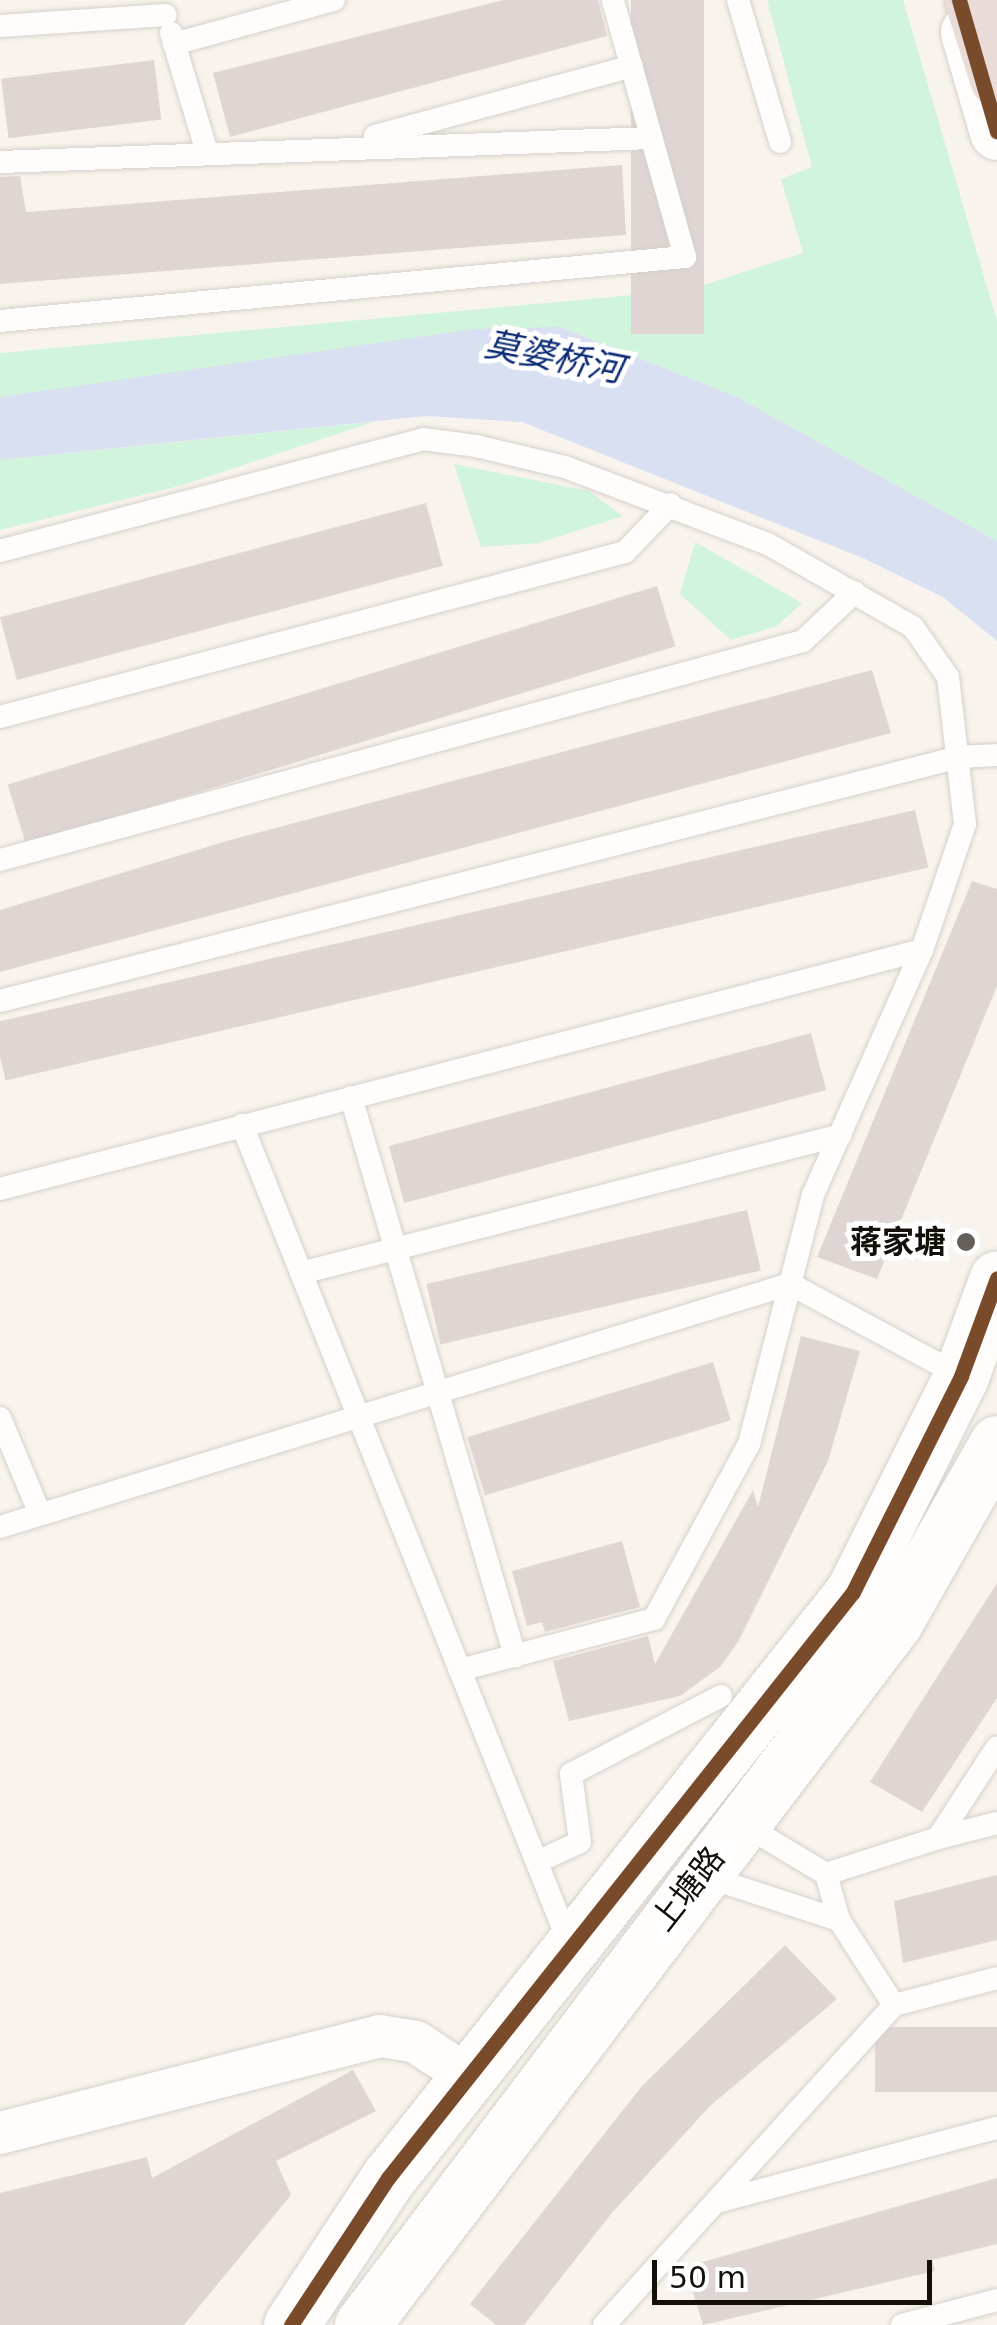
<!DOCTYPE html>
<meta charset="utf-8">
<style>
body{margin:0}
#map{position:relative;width:997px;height:2325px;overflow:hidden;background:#f9f3ed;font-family:"DejaVu Sans","Noto Sans SC",sans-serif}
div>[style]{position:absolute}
.green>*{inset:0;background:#d1f4dc}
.water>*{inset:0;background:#d8e0f1}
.building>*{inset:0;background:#dfd6d4;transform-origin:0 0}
.roads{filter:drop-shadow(0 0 2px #d6d0ca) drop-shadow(0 0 2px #d6d0ca)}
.service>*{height:22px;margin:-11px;padding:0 11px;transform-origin:11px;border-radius:11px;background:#fefdfc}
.minor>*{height:42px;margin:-21px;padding:0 21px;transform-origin:21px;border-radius:21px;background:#fefdfc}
.secondary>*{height:55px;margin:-27.5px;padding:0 27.5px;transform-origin:27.5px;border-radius:27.5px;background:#fefdfc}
.trunk>*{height:55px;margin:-27.5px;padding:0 27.5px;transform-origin:27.5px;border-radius:27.5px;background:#e8dbd8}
.bus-1>*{height:15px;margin:-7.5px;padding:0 7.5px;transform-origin:7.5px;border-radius:7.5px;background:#7a4b2a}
.dots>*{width:28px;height:28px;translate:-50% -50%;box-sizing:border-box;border:5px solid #fff;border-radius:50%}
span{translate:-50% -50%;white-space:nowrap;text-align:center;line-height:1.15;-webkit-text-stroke:10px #fff;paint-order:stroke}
.poi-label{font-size:32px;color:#150f09;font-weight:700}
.right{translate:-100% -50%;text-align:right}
.street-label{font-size:32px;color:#150f09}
.water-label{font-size:35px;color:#0b2b75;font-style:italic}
.scale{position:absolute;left:652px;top:2260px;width:280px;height:45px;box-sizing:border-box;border:5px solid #150f09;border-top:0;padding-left:12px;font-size:30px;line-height:35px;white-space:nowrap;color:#150f09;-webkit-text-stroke:8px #fff;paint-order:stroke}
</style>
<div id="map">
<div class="green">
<i style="clip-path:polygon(767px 0,903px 0,997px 321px,997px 541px,735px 396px,560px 327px,0 397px,0 353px,688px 290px,803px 253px,781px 179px,812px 167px)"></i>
<i style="clip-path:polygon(373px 422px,183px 485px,0 530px,0 460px)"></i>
<i style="clip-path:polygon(454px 464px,589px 491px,623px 516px,539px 543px,481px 547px)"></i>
<i style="clip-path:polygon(695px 542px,802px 603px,777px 626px,731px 640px,680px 594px)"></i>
</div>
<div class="water">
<i style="clip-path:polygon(560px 327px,735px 396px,997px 541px,997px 641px,943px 597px,865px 559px,522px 422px,426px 416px,0 460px,0 397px,474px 329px)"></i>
</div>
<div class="building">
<i style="clip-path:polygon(503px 0,598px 0,607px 36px,230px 137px,213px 73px)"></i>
<i style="left:631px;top:0;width:73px;height:334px"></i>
<i style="left:154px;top:60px;width:60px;height:154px;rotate:83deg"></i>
<i style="clip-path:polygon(622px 165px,626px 235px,0 284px,0 177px,20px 176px,26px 212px)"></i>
<i style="left:426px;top:503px;width:65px;height:441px;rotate:75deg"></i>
<i style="left:657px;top:586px;width:63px;height:679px;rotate:73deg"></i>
<i style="clip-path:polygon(872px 670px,891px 733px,0 972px,0 910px,230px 840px)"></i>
<i style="left:915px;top:810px;width:59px;height:947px;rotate:77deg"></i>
<i style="clip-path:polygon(972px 881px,997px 889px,997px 986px,877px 1279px,817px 1257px)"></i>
<i style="left:811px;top:1033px;width:59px;height:437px;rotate:75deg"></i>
<i style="left:747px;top:1210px;width:62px;height:329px;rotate:77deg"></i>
<i style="clip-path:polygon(801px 1336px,860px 1351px,828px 1461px,738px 1642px,720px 1667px,680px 1696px,569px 1721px,553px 1661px,648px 1636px,655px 1664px,753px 1490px,758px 1507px)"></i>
<i style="left:713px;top:1362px;width:61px;height:257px;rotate:73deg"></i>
<i style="clip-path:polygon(622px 1541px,640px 1607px,545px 1632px,542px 1622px,527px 1626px,512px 1571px)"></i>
<i style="clip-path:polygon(997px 1583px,997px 1698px,922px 1812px,870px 1782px)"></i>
<i style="clip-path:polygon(997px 1875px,997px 1940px,903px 1963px,894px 1901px)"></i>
<i style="clip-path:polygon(785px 1945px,837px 1999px,710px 2106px,611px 2214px,524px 2325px,496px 2325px,470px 2304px,642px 2086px)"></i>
<i style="left:997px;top:2027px;width:65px;height:122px;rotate:90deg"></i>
<i style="clip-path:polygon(353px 2070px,376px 2111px,276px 2161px,291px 2195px,184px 2325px,0 2325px,0 2193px,147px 2157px,152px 2178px)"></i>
<i style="clip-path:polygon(997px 2178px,997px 2244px,932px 2260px,935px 2271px,703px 2325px,685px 2267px)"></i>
</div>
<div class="roads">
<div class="service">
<i style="left:738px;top:0;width:148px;rotate:73.5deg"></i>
<i style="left:0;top:26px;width:166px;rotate:-3.8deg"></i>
<i style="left:171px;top:33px;width:121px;rotate:73.2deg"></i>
<i style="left:174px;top:44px;width:166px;rotate:-15.4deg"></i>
<i style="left:375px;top:136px;width:266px;rotate:-15.2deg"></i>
<i style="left:0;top:162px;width:652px;rotate:-2.11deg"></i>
<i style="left:0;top:321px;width:688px;rotate:-5.34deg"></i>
<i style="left:685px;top:257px;width:267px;rotate:-105.7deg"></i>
<i style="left:0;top:551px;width:438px;rotate:-14.8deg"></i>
<i style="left:423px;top:439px;width:53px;rotate:7.5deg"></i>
<i style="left:476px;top:446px;width:91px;rotate:13.3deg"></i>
<i style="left:565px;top:467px;width:217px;rotate:20.8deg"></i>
<i style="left:768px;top:544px;width:167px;rotate:29.8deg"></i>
<i style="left:913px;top:627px;width:61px;rotate:55deg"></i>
<i style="left:948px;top:677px;width:148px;rotate:83.4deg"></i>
<i style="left:965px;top:824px;width:133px;rotate:108.8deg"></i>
<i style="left:922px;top:950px;width:268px;rotate:114deg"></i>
<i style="left:813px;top:1195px;width:257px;rotate:104.4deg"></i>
<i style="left:749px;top:1444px;width:199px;rotate:118.5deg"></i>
<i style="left:654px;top:1619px;width:201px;rotate:165.3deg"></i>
<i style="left:0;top:717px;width:646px;rotate:-14.79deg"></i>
<i style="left:625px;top:552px;width:66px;rotate:-46.2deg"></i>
<i style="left:0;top:860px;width:832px;rotate:-15.26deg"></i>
<i style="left:803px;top:641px;width:71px;rotate:-43.3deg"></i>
<i style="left:0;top:1001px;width:990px;rotate:-14.27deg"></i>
<i style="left:959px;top:757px;width:38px;rotate:-3deg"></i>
<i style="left:351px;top:1097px;width:583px;rotate:73.65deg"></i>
<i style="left:242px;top:1125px;width:881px;rotate:68.21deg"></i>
<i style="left:0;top:1189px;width:952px;rotate:-14.53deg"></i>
<i style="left:301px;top:1273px;width:557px;rotate:-14.34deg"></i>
<i style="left:0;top:1418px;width:104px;rotate:67.4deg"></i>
<i style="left:0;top:1527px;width:827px;rotate:-17.1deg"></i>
<i style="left:790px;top:1284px;width:194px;rotate:28.3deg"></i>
<i style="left:741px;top:1823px;width:99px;rotate:31deg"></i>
<i style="left:938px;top:1838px;width:61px;rotate:-14.3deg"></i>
<i style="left:537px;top:1862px;width:47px;rotate:-24.9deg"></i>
<i style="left:580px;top:1842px;width:69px;rotate:-97.5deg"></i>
<i style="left:571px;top:1774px;width:169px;rotate:-27.5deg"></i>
<i style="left:701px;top:1875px;width:145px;rotate:18.1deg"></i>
<i style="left:894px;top:2005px;width:106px;rotate:-14.7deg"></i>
<i style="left:716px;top:2202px;width:291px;rotate:-14.8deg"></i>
<i style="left:604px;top:2325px;width:432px;rotate:-47.8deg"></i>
<i style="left:894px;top:2005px;width:101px;rotate:-122.9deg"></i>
<i style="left:839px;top:1920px;width:48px;rotate:-105.8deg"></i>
<i style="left:826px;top:1874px;width:118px;rotate:-17.8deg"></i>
<i style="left:938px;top:1838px;width:108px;rotate:-57deg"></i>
<i style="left:902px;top:2325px;width:98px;rotate:-14.7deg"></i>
</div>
<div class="minor">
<i style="left:0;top:2133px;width:392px;rotate:-14.3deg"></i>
<i style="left:380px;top:2036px;width:36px;rotate:9deg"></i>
<i style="left:416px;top:2042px;width:61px;rotate:33.7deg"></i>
</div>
<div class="secondary">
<i style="left:968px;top:32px;width:104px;rotate:73.8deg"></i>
<i style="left:291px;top:2325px;width:176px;rotate:-56.6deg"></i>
<i style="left:388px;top:2178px;width:748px;rotate:-51.57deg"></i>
<i style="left:853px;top:1592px;width:241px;rotate:-63.4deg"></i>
<i style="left:961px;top:1376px;width:104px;rotate:-69.8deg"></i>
<i style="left:362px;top:2325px;width:882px;rotate:-52.83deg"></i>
<i style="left:895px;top:1622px;width:206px;rotate:-60.3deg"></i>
</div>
<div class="trunk">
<i style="left:972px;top:0;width:83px;rotate:72.4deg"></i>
</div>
</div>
<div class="bus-1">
<i style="left:959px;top:0;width:137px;rotate:73.9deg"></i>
<i style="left:291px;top:2325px;width:176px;rotate:-56.6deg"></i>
<i style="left:388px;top:2178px;width:748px;rotate:-51.57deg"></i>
<i style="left:853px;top:1592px;width:241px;rotate:-63.4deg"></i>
<i style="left:961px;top:1376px;width:104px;rotate:-69.8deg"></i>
</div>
<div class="dots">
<i style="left:966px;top:1242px;background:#655f59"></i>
</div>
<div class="poi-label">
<span class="right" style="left:946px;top:1242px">蒋家塘</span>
</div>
<div class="street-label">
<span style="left:688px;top:1889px;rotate:-52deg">上塘路</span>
</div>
<div class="water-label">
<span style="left:554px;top:357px;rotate:11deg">莫婆桥河</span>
</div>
<div class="scale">50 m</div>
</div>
